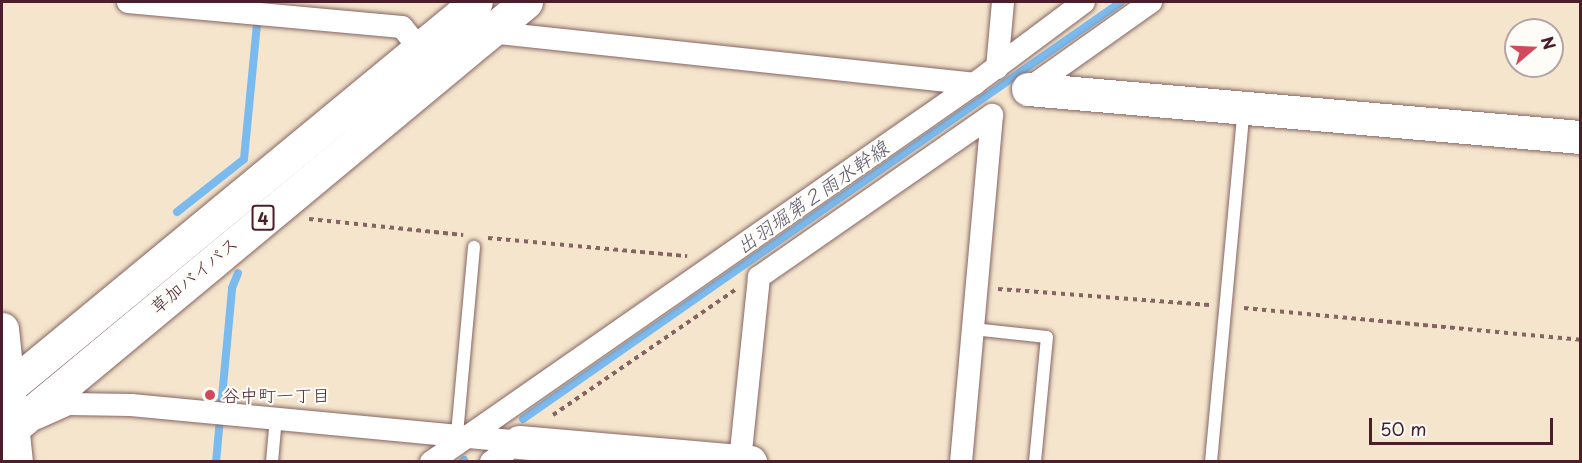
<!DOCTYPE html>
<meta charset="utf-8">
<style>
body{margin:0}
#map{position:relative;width:1582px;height:463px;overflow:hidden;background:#f4e5cc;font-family:"Playpen Sans","Klee One",sans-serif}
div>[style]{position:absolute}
.stream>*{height:8px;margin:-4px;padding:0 4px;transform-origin:4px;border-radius:4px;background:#7abbef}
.path>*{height:4px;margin-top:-2px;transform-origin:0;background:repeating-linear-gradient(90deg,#866463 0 4.5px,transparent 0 9px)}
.roads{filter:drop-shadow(0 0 2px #866463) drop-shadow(0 0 2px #866463)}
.lane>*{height:12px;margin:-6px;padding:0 6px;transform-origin:6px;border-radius:6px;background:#fff}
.street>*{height:22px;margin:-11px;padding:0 11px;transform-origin:11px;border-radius:11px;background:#fff}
.secondary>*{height:33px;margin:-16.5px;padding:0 16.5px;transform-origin:16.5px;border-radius:16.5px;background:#fff}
.highway>*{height:33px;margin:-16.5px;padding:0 16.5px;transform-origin:16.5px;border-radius:16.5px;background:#fff}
.dots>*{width:16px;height:16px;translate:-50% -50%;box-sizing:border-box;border:3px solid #fdfcf7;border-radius:50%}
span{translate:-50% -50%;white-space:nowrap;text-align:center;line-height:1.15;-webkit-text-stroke:4.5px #fdfcf7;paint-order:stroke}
.shield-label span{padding:2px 4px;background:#fdfcf7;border:2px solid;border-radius:4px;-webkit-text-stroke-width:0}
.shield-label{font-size:16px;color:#4a1f2b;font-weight:700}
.street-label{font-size:18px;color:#4a1f2b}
.poi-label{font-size:18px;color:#4a1f2b}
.left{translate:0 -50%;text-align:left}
.water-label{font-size:20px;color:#5b5670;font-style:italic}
.frame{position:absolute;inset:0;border:3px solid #4a1f2b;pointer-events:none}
.north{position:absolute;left:1504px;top:18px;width:60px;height:60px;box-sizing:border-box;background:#fdfcf7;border:2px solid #b5a4a5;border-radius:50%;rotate:71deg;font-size:16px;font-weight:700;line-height:24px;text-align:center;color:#4a1f2b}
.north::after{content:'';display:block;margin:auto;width:21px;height:27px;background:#d1495b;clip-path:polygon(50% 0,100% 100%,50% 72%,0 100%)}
.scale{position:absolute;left:1369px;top:418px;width:184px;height:27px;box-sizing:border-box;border:3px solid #4a1f2b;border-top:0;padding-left:8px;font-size:18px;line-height:21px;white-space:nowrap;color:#4a1f2b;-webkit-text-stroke:4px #fdfcf7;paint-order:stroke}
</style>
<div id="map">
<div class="stream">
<i style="left:177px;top:212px;width:85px;rotate:-38.3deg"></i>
<i style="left:244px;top:159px;width:158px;rotate:-84.5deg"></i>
<i style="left:523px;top:419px;width:729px;rotate:-34.89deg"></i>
<i style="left:216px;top:462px;width:175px;rotate:-84.7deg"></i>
<i style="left:232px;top:288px;width:16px;rotate:-68deg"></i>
<i style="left:462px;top:462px;width:3px;rotate:-45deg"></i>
</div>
<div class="path">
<i style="left:309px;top:219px;width:155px;rotate:5.9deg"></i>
<i style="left:488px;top:238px;width:200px;rotate:5.2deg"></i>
<i style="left:998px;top:289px;width:212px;rotate:4.3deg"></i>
<i style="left:1244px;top:308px;width:338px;rotate:5.4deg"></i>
<i style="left:553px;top:415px;width:221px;rotate:-34.5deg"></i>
</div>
<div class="roads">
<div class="lane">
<i style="left:973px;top:329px;width:74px;rotate:6.2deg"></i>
<i style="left:1047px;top:337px;width:126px;rotate:95.5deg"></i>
<i style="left:457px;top:434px;width:188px;rotate:-84.8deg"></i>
<i style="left:272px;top:462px;width:45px;rotate:-84.9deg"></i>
<i style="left:1211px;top:462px;width:355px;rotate:-84.7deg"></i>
</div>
<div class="street">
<i style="left:128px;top:2px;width:275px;rotate:5.2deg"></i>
<i style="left:402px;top:27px;width:27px;rotate:51deg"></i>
<i style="left:489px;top:32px;width:488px;rotate:6.1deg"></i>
<i style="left:974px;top:84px;width:137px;rotate:-36.7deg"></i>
<i style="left:997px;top:68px;width:66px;rotate:-84.8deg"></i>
<i style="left:1028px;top:89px;width:151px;rotate:-35.3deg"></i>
<i style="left:37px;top:418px;width:35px;rotate:-24deg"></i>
<i style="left:69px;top:404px;width:62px;rotate:0.9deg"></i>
<i style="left:131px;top:405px;width:390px;rotate:5.4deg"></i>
<i style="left:740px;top:461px;width:185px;rotate:-84.1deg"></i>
<i style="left:759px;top:277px;width:284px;rotate:-34.8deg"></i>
<i style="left:992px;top:115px;width:348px;rotate:95.1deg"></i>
<i style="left:431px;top:462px;width:662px;rotate:-34.84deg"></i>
<i style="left:491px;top:462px;width:34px;rotate:-36deg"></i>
</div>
<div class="secondary">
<i style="left:1028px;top:89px;width:554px;rotate:4.97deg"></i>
<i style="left:2px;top:329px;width:134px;rotate:84deg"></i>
<i style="left:519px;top:442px;width:232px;rotate:4.9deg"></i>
</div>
<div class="highway">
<i style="left:2px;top:393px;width:614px;rotate:-39.52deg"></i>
<i style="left:2px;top:437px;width:681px;rotate:-39.7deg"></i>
</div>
</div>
<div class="dots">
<i style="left:210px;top:395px;background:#d1495b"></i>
</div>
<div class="shield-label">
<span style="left:263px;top:218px">4</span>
</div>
<div class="street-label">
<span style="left:194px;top:275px;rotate:-40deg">草加バイパス</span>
</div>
<div class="poi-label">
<span class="left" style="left:222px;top:395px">谷中町一丁目</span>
</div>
<div class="water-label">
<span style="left:812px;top:197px;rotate:-35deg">出羽堀第２雨水幹線</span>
</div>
<div class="frame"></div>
<div class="north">N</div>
<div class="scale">50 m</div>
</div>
